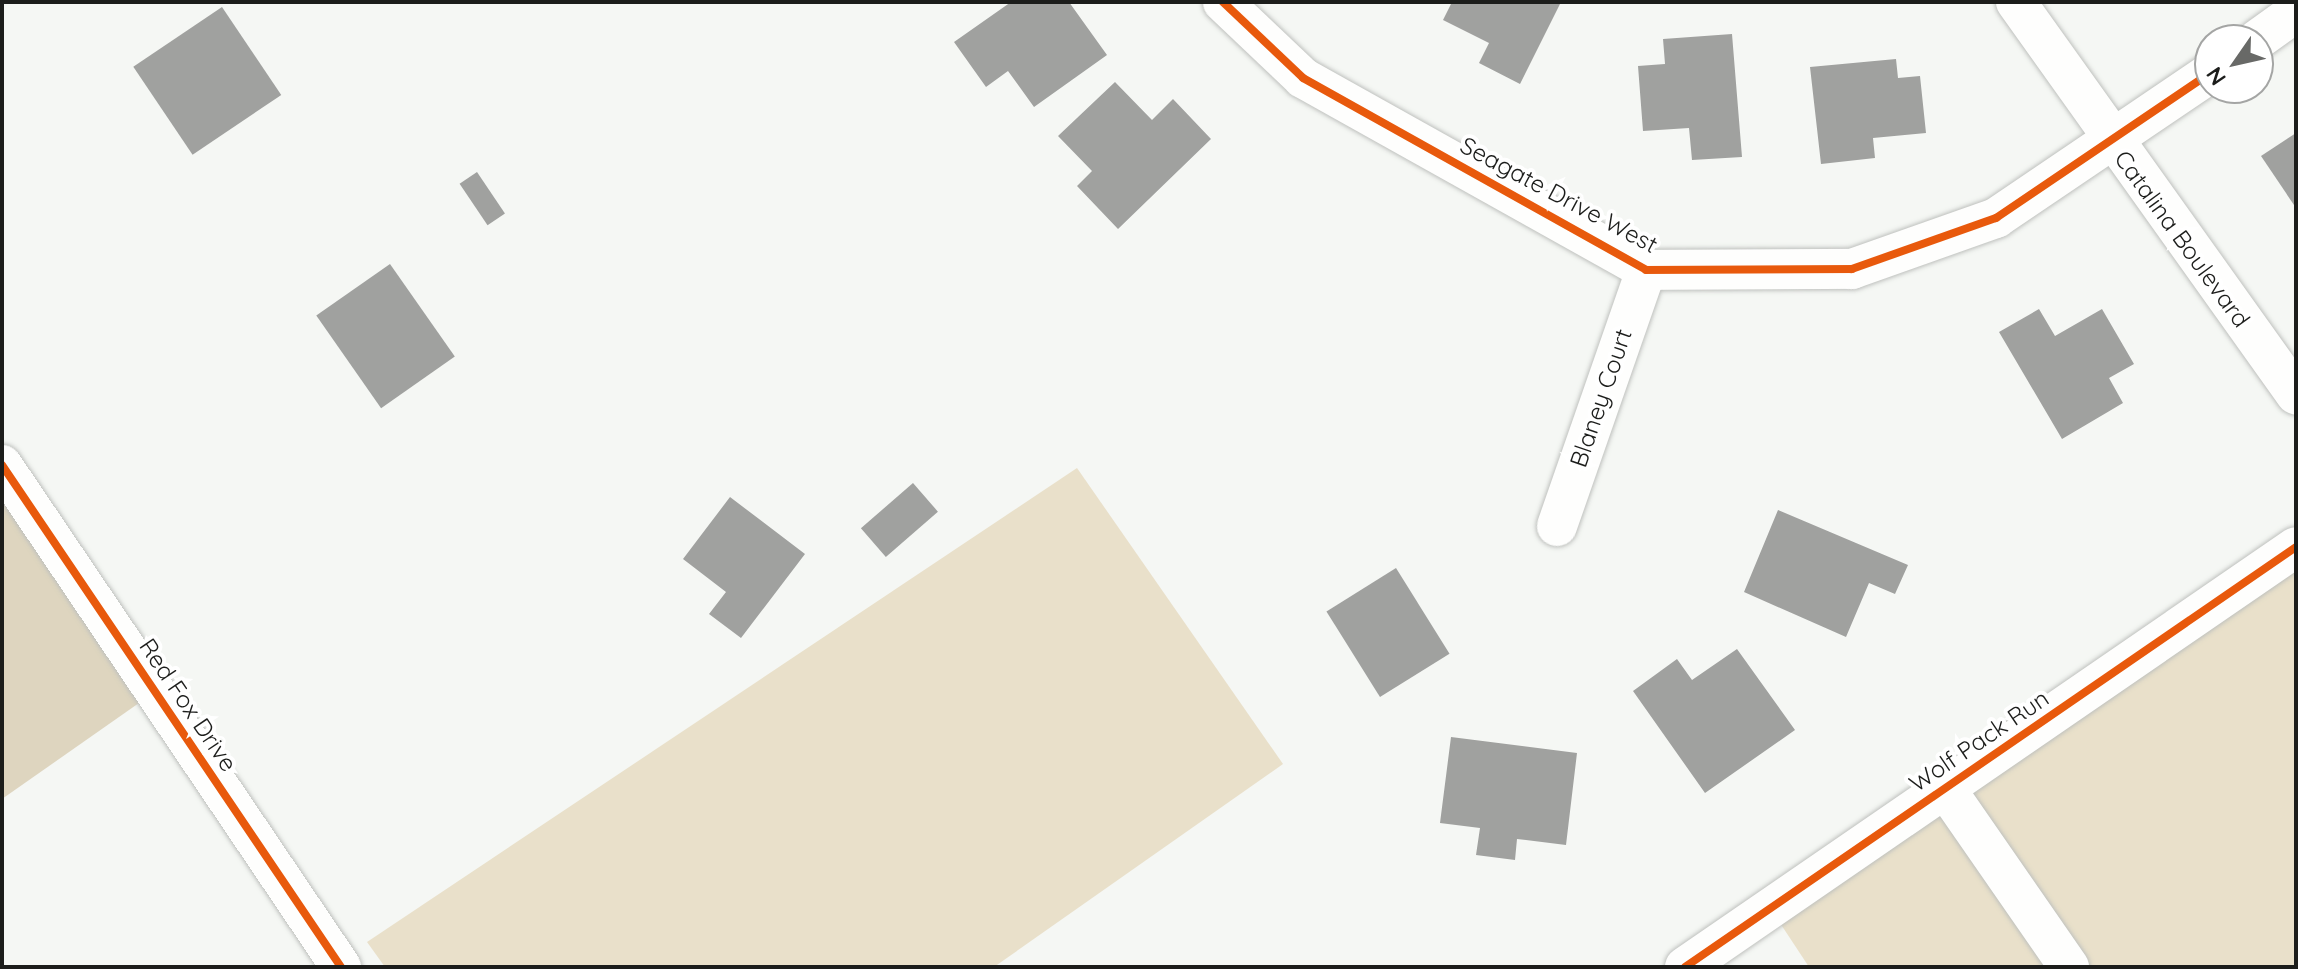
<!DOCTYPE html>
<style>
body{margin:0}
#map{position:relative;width:2298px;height:969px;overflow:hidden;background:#f5f7f4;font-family:Quicksand,sans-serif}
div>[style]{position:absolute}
.green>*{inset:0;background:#e9e0ca}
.forest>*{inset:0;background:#ded5bf}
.building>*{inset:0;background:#a0a19f;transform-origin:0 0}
.roads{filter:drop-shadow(0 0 2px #bfc1be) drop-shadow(0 0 2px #bfc1be)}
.minor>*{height:40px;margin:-20px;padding:0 20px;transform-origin:20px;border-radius:20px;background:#fefefd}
.cycleway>*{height:8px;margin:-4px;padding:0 4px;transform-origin:4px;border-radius:4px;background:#e8590c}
span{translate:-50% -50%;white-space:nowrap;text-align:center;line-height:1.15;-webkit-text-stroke:8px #fff;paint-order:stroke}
.street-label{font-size:24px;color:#1c1d1b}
.frame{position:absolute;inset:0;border:4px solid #1c1d1b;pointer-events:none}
.north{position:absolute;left:2194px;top:24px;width:80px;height:80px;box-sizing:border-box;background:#fff;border:2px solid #a4a5a4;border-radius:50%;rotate:236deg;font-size:22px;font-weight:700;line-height:32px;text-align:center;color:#1c1d1b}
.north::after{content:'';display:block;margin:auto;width:28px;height:36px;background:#686967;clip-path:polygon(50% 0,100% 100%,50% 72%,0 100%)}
</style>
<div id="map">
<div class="green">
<i style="clip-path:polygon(1077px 468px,1283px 764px,994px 967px,385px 967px,367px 942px)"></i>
<i style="clip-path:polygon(2296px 568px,2296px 967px,1809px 967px,1780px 923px)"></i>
</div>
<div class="forest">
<i style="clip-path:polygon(2px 500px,139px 703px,2px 799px)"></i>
</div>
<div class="building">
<i style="clip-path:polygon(1011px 2px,1069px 2px,1107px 55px,1034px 107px,1008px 71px,986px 87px,954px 42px)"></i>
<i style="clip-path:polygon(1452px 2px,1556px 2px,1560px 4px,1520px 84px,1479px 63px,1489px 43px,1443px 20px)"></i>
<i style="left:222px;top:7px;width:106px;height:107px;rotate:56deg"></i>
<i style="clip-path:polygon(1732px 34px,1742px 157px,1692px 160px,1689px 128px,1643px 131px,1638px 66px,1665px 64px,1663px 39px)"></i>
<i style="clip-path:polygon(1896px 59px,1898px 78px,1920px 76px,1926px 133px,1873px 138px,1875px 158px,1821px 164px,1810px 67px)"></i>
<i style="clip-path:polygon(1115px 82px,1152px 120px,1173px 99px,1211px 139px,1118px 229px,1077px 186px,1092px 171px,1058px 136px)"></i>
<i style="clip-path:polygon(2296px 133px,2296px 208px,2261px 156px)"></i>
<i style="left:477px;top:172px;width:50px;height:21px;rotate:56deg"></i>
<i style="left:390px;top:264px;width:113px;height:90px;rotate:55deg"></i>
<i style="clip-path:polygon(2039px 309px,2055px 336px,2102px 309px,2134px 364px,2109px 378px,2123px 403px,2062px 439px,1999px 332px)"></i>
<i style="left:913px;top:483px;width:38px;height:69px;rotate:49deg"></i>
<i style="clip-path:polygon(730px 497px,805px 554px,741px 638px,709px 614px,726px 592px,683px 559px)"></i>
<i style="clip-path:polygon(1778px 510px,1908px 565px,1895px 594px,1869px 583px,1846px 637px,1744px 592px)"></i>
<i style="left:1396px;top:568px;width:101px;height:82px;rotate:58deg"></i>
<i style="clip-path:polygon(1737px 649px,1795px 730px,1705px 793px,1633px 691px,1677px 659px,1692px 680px)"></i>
<i style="clip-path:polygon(1451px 737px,1577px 753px,1566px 845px,1517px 839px,1515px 860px,1476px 855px,1480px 828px,1440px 823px)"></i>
</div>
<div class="roads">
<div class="minor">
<i style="left:1223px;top:2px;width:110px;rotate:43.5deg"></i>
<i style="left:1303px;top:78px;width:393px;rotate:29.2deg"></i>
<i style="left:1646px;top:270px;width:206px;rotate:-0.3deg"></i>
<i style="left:1852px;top:269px;width:153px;rotate:-19.5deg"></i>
<i style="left:1996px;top:218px;width:258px;rotate:-34.1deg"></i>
<i style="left:2016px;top:2px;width:482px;rotate:54.5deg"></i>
<i style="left:2257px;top:40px;width:48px;rotate:-35.7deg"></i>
<i style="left:2px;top:465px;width:606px;rotate:55.97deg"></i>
<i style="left:1557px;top:526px;width:271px;rotate:-70.8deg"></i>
<i style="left:1945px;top:788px;width:218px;rotate:55.3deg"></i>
<i style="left:1685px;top:967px;width:741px;rotate:-34.5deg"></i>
</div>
</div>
<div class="cycleway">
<i style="left:1223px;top:2px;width:110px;rotate:43.5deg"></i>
<i style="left:1303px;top:78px;width:393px;rotate:29.2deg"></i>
<i style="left:1646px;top:270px;width:206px;rotate:-0.3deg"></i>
<i style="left:1852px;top:269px;width:153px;rotate:-19.5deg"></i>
<i style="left:1996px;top:218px;width:258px;rotate:-34.1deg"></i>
<i style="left:2px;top:465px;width:606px;rotate:55.97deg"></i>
<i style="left:1685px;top:967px;width:741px;rotate:-34.5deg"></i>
</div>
<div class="street-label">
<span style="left:1559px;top:195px;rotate:28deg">Seagate Drive West</span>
<span style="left:2182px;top:239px;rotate:54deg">Catalina Boulevard</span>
<span style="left:1601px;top:398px;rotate:-71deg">Blaney Court</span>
<span style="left:188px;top:705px;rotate:56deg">Red Fox Drive</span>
<span style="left:1979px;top:741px;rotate:-34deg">Wolf Pack Run</span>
</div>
<div class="frame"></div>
<div class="north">N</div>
</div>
